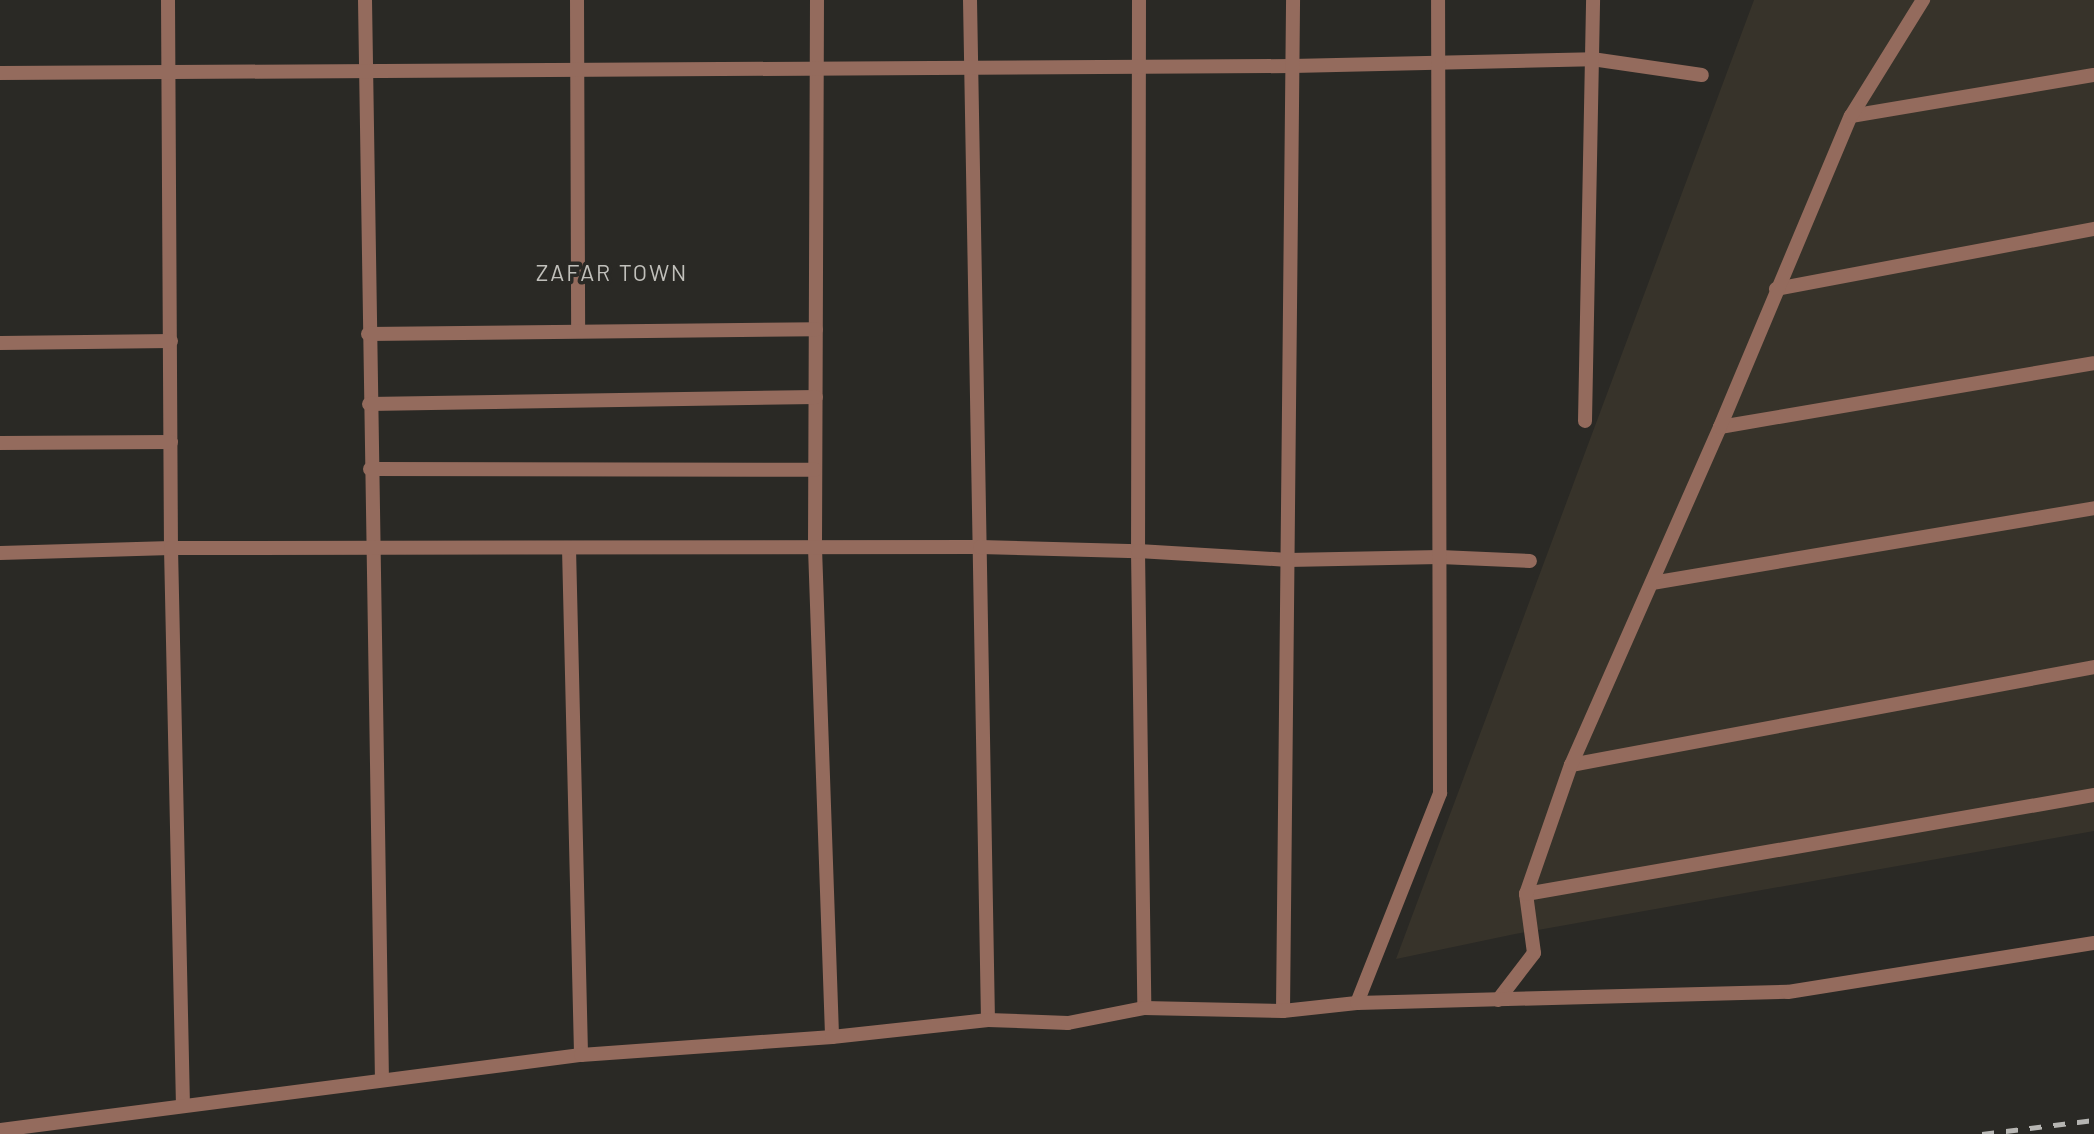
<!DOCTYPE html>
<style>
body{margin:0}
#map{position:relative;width:2094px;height:1134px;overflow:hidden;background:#2a2925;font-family:Barlow,sans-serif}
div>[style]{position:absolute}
.built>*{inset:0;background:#37332a}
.lane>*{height:14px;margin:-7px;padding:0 7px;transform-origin:7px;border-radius:7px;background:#946b5d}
.street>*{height:14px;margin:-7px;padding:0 7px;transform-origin:7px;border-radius:7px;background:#946b5d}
.rail>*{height:5px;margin-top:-2.5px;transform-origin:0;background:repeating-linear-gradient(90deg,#b6b5b2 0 12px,transparent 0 24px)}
span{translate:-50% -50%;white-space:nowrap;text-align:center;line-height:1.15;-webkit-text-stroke:7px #2a2925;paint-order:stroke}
.neighbourhood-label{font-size:23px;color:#c1c0bb;letter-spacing:2px}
</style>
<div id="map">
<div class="built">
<i style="clip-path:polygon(1754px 0,2094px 0,2094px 831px,1515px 934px,1396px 959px)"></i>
</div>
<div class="lane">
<i style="left:1851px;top:116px;width:246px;rotate:-9.6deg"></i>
<i style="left:1776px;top:289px;width:324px;rotate:-10.7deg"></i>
<i style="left:1720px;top:427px;width:379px;rotate:-9.7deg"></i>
<i style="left:1652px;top:583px;width:448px;rotate:-9.6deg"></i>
<i style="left:1571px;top:765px;width:532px;rotate:-10.61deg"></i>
<i style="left:1526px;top:894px;width:577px;rotate:-9.89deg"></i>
<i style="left:1498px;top:1000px;width:59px;rotate:-52.5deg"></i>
<i style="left:1534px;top:953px;width:60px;rotate:-97.7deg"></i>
<i style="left:1526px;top:894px;width:137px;rotate:-70.8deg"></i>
<i style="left:1571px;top:765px;width:369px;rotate:-66.2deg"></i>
<i style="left:1720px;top:427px;width:337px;rotate:-67.2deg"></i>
<i style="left:1851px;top:116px;width:137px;rotate:-58.2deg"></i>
</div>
<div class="street">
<i style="left:168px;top:0;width:548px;rotate:89.69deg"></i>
<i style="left:171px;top:548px;width:557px;rotate:88.77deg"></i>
<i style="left:365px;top:0;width:1080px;rotate:89.1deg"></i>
<i style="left:577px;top:0;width:331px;rotate:89.8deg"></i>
<i style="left:817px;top:0;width:548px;rotate:90.21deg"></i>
<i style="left:815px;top:548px;width:489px;rotate:88deg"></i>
<i style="left:970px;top:0;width:1020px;rotate:88.99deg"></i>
<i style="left:1139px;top:0;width:551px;rotate:90.1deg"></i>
<i style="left:1138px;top:551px;width:457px;rotate:89.2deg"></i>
<i style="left:0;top:73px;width:1292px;rotate:-0.31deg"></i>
<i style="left:1292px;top:66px;width:300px;rotate:-1.3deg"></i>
<i style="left:1592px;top:59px;width:111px;rotate:8.3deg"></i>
<i style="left:368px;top:334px;width:448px;rotate:-0.6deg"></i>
<i style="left:0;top:343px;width:171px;rotate:-0.7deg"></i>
<i style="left:369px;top:404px;width:447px;rotate:-0.9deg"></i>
<i style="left:1585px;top:421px;width:421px;rotate:-88.9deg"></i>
<i style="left:0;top:443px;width:171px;rotate:-0.3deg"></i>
<i style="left:370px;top:469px;width:445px;rotate:0.1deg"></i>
<i style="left:569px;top:548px;width:507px;rotate:88.64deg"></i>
<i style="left:0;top:553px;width:171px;rotate:-1.7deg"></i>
<i style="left:171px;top:548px;width:809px;rotate:-0.07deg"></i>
<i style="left:980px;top:547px;width:158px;rotate:1.5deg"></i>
<i style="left:1138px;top:551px;width:150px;rotate:3.4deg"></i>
<i style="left:1288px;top:560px;width:152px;rotate:-1.1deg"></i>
<i style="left:1440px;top:557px;width:90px;rotate:2.5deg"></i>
<i style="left:1357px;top:1003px;width:226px;rotate:-68.4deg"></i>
<i style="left:1440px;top:793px;width:793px;rotate:-90.14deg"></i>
<i style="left:1283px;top:1011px;width:1011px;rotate:-89.43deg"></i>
<i style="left:0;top:1130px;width:586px;rotate:-7.36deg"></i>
<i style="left:581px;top:1055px;width:252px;rotate:-4.1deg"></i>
<i style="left:832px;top:1037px;width:157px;rotate:-6.2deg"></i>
<i style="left:988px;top:1020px;width:80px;rotate:2.1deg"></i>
<i style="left:1068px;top:1023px;width:77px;rotate:-11.2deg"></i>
<i style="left:1144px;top:1008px;width:139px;rotate:1.2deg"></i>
<i style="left:1283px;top:1011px;width:74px;rotate:-6.2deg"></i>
<i style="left:1357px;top:1003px;width:431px;rotate:-1.5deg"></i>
<i style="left:1788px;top:992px;width:310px;rotate:-9.1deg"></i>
</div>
<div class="rail">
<i style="left:1982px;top:1134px;width:113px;rotate:-7.1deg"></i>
</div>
<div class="neighbourhood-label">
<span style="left:612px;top:272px">ZAFAR TOWN</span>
</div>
</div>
